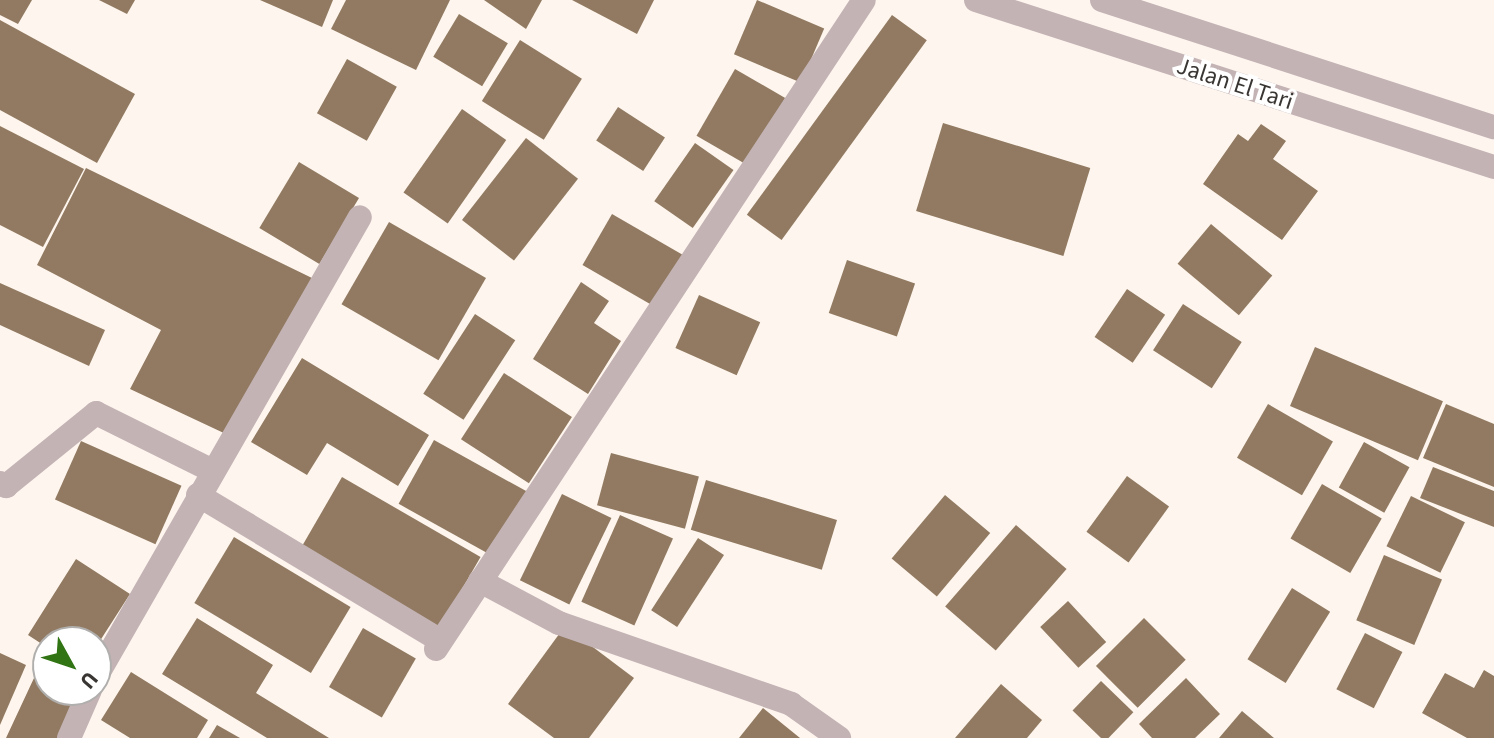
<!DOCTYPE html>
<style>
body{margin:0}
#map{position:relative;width:1494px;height:738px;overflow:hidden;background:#fef6ee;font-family:"Source Sans 3",sans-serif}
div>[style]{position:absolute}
.building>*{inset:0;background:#917a61;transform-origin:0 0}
.minor>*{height:24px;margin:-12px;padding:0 12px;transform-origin:12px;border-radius:12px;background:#c4b3b5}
.tertiary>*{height:24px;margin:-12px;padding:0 12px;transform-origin:12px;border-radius:12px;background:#c4b3b5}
span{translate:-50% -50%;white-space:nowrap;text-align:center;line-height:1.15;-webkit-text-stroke:8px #fff;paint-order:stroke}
.street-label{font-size:24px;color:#393633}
.north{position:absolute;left:32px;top:626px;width:80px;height:80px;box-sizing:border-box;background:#fff;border:2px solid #b0afad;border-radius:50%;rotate:130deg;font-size:22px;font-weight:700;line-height:32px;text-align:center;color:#393633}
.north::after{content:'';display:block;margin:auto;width:28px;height:36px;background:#317413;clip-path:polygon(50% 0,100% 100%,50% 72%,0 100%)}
</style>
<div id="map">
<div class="building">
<i style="clip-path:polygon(0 0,32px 0,18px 24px,0 15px)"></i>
<i style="clip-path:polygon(99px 0,135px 0,127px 14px)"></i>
<i style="clip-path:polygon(260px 0,333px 0,322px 27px)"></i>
<i style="clip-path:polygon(346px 0,450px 0,416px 70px,331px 29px)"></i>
<i style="clip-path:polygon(484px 0,542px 0,526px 29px)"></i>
<i style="clip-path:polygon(572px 0,654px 0,637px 34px)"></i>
<i style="left:757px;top:0;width:73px;height:59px;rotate:23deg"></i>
<i style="left:459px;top:14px;width:57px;height:50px;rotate:31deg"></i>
<i style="left:892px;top:15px;width:43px;height:247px;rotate:36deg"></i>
<i style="clip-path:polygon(0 20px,135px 94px,97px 163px,0 110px)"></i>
<i style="left:520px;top:40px;width:73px;height:72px;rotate:32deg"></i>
<i style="left:347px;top:59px;width:57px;height:62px;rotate:29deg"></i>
<i style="left:735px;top:69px;width:58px;height:77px;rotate:30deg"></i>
<i style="left:618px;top:107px;width:56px;height:40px;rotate:33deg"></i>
<i style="left:462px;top:109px;width:54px;height:102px;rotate:35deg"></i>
<i style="left:943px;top:123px;width:154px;height:92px;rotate:17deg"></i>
<i style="clip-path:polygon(1261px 124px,1286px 141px,1273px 159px,1318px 191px,1282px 240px,1203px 184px,1238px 134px,1248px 141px)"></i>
<i style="clip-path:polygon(0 126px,84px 169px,43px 247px,0 225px)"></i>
<i style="left:526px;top:138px;width:66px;height:104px;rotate:38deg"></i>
<i style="left:695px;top:143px;width:47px;height:71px;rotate:35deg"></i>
<i style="left:299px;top:162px;width:70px;height:77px;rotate:31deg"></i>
<i style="clip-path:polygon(86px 168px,312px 278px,228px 435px,130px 389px,161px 330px,37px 265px)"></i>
<i style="left:612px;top:214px;width:84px;height:59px;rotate:30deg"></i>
<i style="left:389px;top:222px;width:112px;height:95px;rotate:30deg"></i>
<i style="left:1211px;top:224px;width:80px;height:52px;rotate:40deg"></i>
<i style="left:847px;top:260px;width:72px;height:56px;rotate:19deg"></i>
<i style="clip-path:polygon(581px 282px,609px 301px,594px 323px,621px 341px,588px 394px,533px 359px)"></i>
<i style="clip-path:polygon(0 283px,105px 330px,89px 366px,0 325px)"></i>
<i style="left:1127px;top:289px;width:46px;height:58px;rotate:34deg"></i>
<i style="left:699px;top:295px;width:67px;height:58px;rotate:24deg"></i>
<i style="left:1183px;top:304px;width:70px;height:55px;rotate:33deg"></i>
<i style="left:475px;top:314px;width:48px;height:95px;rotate:33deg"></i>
<i style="left:1315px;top:347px;width:139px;height:64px;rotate:23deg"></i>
<i style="clip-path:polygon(302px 358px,429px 435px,398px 486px,327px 443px,307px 475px,251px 442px)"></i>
<i style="left:504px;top:373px;width:81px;height:79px;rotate:33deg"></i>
<i style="left:1268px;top:404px;width:75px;height:62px;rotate:30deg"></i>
<i style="clip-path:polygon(1446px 404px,1494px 424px,1494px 487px,1423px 458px)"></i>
<i style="left:434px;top:440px;width:110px;height:73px;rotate:29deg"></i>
<i style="left:81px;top:441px;width:110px;height:64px;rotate:24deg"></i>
<i style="left:1364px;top:442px;width:52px;height:52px;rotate:29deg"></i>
<i style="left:611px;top:453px;width:91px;height:54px;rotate:15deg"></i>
<i style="clip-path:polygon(1433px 467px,1494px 491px,1494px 527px,1420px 498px)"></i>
<i style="left:1127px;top:476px;width:52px;height:69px;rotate:36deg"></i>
<i style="left:342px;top:477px;width:160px;height:85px;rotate:30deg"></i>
<i style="left:706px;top:480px;width:137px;height:52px;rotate:17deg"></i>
<i style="left:1322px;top:484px;width:69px;height:63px;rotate:30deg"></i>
<i style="left:562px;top:494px;width:55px;height:96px;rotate:26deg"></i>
<i style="left:945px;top:495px;width:59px;height:83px;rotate:40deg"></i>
<i style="left:1411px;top:496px;width:60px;height:56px;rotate:26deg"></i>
<i style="left:620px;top:515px;width:58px;height:95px;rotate:24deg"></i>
<i style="left:1016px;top:525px;width:67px;height:108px;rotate:41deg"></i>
<i style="left:234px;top:537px;width:136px;height:77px;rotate:31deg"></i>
<i style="left:698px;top:538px;width:31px;height:86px;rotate:33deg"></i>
<i style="left:1384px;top:555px;width:63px;height:71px;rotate:23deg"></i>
<i style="clip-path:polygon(76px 559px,130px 594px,96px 647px,96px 642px,48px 642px,48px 648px,28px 635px)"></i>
<i style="left:1292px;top:588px;width:45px;height:84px;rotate:32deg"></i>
<i style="left:1068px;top:601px;width:56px;height:38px;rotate:47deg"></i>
<i style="clip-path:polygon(197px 618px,273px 665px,256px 693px,329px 738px,267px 738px,162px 674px)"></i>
<i style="left:1144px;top:618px;width:59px;height:68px;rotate:45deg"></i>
<i style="clip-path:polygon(565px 626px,634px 678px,589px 738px,554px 738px,508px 704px)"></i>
<i style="left:363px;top:628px;width:61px;height:68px;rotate:30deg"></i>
<i style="left:1365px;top:633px;width:42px;height:63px;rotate:27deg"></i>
<i style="clip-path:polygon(0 653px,26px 665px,0 725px)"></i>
<i style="clip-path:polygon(41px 663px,48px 666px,48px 690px,82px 690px,59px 738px,6px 738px)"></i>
<i style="clip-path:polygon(1484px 670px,1494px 676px,1494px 738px,1467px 738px,1422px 713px,1445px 673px,1474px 688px)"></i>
<i style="clip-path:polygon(131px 672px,208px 720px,197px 738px,130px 738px,101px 720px)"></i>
<i style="clip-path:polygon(1186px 678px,1220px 714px,1195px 738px,1152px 738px,1139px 724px)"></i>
<i style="left:1101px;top:681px;width:45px;height:41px;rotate:44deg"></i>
<i style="clip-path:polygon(1001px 684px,1042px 720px,1027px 738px,955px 738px)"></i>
<i style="clip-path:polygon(763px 708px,800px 738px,739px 738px)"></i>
<i style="clip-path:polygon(1242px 711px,1274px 738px,1219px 738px)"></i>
<i style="clip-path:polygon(217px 725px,240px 738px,209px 738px)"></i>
</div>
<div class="minor">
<i style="left:0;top:483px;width:7px;rotate:27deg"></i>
<i style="left:6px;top:486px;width:116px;rotate:-39deg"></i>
<i style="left:96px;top:413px;width:131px;rotate:26.4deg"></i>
<i style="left:198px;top:495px;width:283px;rotate:31deg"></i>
<i style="left:480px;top:581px;width:89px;rotate:28deg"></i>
<i style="left:559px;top:623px;width:246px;rotate:19.2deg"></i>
<i style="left:791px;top:704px;width:59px;rotate:35.3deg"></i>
<i style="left:436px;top:649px;width:777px;rotate:-56.6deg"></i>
<i style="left:96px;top:677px;width:530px;rotate:-60.15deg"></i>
<i style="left:69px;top:738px;width:52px;rotate:-66.4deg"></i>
</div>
<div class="tertiary">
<i style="left:976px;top:0;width:544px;rotate:17.87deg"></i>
<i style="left:1102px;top:0;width:412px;rotate:18deg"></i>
</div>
<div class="street-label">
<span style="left:1235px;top:84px;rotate:18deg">Jalan El Tari</span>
</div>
<div class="north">U</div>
</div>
